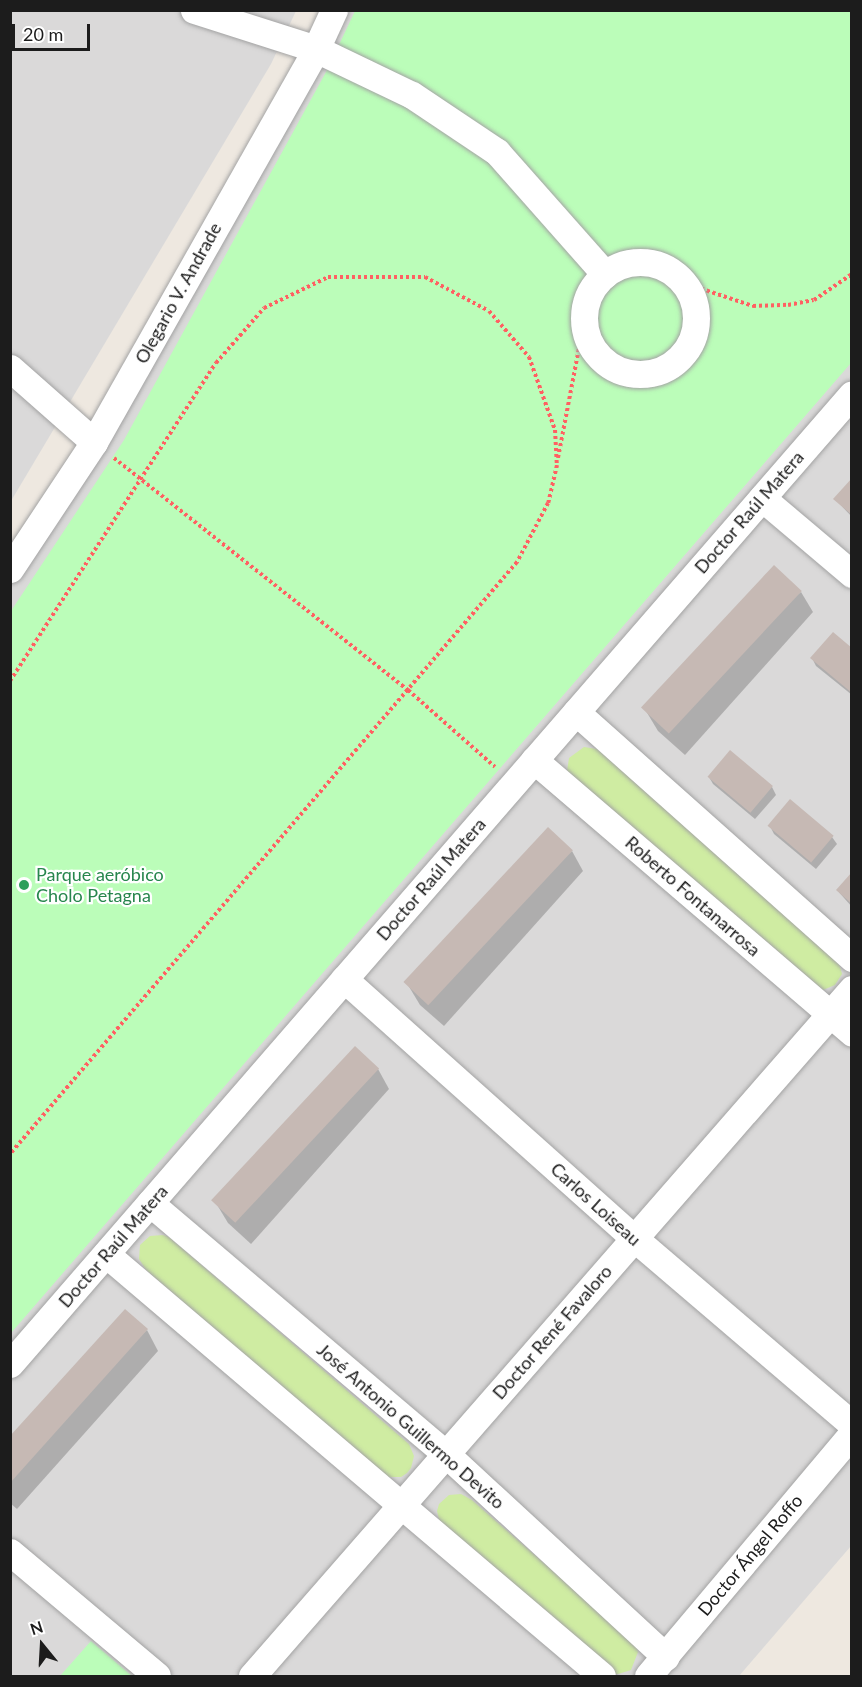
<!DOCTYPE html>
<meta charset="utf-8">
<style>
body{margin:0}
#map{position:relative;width:862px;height:1687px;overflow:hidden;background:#eee8e0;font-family:Lato,sans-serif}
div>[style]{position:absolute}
.residential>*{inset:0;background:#dad9d9}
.grass>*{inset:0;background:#cfeca2}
.park>*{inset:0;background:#bbfdb9}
.shadow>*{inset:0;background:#0003}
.building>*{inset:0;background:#c6b9b4;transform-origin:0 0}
.path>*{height:4px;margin-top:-2px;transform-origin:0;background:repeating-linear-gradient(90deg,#ff6062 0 3px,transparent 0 6px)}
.roads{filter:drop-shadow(0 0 2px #a3a3a3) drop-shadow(0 0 2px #a3a3a3)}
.minor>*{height:27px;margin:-13.5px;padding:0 13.5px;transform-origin:13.5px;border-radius:13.5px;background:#fff}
.minor>.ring{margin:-13.5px;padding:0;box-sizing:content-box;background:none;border:27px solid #fff;border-radius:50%}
.dots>*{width:16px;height:16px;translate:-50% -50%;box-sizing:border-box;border:3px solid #fff;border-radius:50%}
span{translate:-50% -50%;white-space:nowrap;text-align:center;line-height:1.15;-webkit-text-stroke:4.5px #fff;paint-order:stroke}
.street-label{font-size:18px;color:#1c1c1c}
.leisure-label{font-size:18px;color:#27864d}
.left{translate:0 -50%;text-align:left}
.frame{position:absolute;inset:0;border:12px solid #1c1c1c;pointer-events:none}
.north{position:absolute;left:12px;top:1615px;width:60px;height:60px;-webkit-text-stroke:4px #fff;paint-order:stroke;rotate:342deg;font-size:16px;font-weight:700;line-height:24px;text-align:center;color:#1c1c1c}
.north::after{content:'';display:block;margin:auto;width:21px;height:27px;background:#1c1c1c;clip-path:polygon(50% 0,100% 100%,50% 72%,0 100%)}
.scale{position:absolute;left:12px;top:24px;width:78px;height:27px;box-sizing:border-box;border:3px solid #1c1c1c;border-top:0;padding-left:8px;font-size:18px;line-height:21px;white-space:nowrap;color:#1c1c1c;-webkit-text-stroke:4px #fff;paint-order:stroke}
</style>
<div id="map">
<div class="residential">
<i style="clip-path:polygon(11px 11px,296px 11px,271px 64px,11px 501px)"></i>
<i style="clip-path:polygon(334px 11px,851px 11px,851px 1546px,739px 1676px,11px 1676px,11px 569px)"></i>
</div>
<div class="grass">
<i style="clip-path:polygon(584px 747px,597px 749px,837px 956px,842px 974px,835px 985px,823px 990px,567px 771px,569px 758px)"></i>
<i style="clip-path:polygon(163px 1235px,169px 1237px,409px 1444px,414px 1456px,411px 1468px,407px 1473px,401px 1477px,387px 1477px,146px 1270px,139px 1259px,140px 1245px,150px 1236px)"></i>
<i style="clip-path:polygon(461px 1494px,472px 1500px,628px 1637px,636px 1646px,638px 1652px,631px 1670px,618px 1674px,611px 1674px,440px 1524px,437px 1511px,439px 1504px,449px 1495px)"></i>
</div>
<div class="park">
<i style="clip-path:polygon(355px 11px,851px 11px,851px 363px,11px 1333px,11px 611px,124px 440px,326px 72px)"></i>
<i style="clip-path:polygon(91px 1641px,132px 1676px,60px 1676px)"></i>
</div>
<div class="shadow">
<i style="clip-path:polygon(852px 480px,852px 517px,835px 499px)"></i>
<i style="clip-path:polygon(801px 592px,813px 612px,685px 755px,658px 731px,646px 711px)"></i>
<i style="clip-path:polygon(852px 650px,852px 695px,816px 666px,812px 658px)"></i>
<i style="clip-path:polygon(730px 752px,772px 787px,776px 795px,755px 819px,713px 784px,709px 777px)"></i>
<i style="clip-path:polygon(770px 826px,832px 837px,837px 844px,816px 869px,774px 834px)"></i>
<i style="clip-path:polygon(572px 851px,583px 871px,444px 1026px,420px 1005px,408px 985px)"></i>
<i style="clip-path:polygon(852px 874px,852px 907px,837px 890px)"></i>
<i style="clip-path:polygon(378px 1069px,389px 1089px,251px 1244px,228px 1223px,216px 1203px)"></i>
<i style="clip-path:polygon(147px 1330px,158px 1351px,17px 1509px,10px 1503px,10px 1438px)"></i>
</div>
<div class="building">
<i style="clip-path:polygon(852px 478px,852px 515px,833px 499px)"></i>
<i style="left:774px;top:565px;width:38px;height:195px;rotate:43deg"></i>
<i style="clip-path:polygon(833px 632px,852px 648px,852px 693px,810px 658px)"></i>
<i style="left:730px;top:750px;width:56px;height:35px;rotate:40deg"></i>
<i style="left:790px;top:799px;width:57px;height:35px;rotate:40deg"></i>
<i style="left:548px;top:827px;width:34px;height:212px;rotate:43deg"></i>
<i style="clip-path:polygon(852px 872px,852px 904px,836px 890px)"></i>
<i style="left:355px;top:1046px;width:33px;height:211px;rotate:43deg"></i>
<i style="clip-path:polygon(125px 1309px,148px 1329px,10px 1483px,10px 1436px)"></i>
</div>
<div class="path">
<i style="left:684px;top:283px;width:73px;rotate:18.4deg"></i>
<i style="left:753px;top:306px;width:35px;rotate:-2deg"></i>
<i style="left:788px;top:305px;width:26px;rotate:-11deg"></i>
<i style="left:814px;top:300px;width:46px;rotate:-34.4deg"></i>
<i style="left:114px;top:458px;width:375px;rotate:38.3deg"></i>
<i style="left:408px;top:690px;width:116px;rotate:41.5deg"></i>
<i style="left:558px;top:458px;width:133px;rotate:-79.2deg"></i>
<i style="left:10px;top:681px;width:379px;rotate:-57.1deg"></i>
<i style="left:216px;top:363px;width:73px;rotate:-48.9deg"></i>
<i style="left:264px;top:308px;width:71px;rotate:-25.8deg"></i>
<i style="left:328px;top:277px;width:97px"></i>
<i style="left:425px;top:277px;width:72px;rotate:28deg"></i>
<i style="left:489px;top:311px;width:61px;rotate:49deg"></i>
<i style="left:529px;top:357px;width:77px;rotate:70.4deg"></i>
<i style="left:555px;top:430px;width:35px;rotate:87deg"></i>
<i style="left:557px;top:465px;width:39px;rotate:103deg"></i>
<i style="left:548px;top:503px;width:67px;rotate:117.7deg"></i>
<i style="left:517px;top:562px;width:779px;rotate:130.58deg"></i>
</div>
<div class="roads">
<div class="minor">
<i style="left:194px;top:10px;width:128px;rotate:17.7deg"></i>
<i style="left:316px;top:49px;width:106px;rotate:25.6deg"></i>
<i style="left:412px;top:95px;width:102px;rotate:33.8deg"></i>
<i style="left:497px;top:152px;width:163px;rotate:48.5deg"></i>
<i class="ring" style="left:584px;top:262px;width:85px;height:85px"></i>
<i style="left:10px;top:368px;width:112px;rotate:41.4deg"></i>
<i style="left:762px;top:498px;width:118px;rotate:40.2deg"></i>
<i style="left:10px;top:569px;width:152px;rotate:-56.5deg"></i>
<i style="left:94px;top:442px;width:451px;rotate:-60.5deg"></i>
<i style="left:316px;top:49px;width:43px;rotate:-65.2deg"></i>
<i style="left:576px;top:712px;width:370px;rotate:41.7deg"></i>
<i style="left:534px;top:760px;width:419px;rotate:40.6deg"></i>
<i style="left:344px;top:979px;width:389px;rotate:41.8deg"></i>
<i style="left:634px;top:1238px;width:287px;rotate:40.5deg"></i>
<i style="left:150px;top:1203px;width:388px;rotate:40.3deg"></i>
<i style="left:446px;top:1454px;width:299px;rotate:42.7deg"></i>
<i style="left:106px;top:1254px;width:651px;rotate:40.39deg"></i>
<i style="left:10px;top:1364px;width:1284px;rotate:-49.04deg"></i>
<i style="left:10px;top:1552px;width:192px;rotate:40.1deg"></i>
<i style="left:252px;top:1676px;width:912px;rotate:-48.87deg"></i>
<i style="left:648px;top:1676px;width:317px;rotate:-49.9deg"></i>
</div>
</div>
<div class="dots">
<i style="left:24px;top:885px;background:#2e9e5b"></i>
</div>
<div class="street-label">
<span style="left:178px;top:293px;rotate:-61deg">Olegario V. Andrade</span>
<span style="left:749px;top:512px;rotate:-49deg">Doctor Raúl Matera</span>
<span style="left:431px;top:879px;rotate:-49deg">Doctor Raúl Matera</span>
<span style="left:693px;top:896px;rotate:41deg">Roberto Fontanarrosa</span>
<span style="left:596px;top:1204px;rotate:42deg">Carlos Loiseau</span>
<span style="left:113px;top:1246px;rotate:-49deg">Doctor Raúl Matera</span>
<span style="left:552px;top:1332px;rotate:-49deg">Doctor René Favaloro</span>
<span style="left:411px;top:1426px;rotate:41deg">José Antonio Guillermo Devito</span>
<span style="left:750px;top:1555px;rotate:-50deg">Doctor Ángel Roffo</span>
</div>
<div class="leisure-label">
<span class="left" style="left:36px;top:885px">Parque aeróbico<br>Cholo Petagna</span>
</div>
<div class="frame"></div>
<div class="north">N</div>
<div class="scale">20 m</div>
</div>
